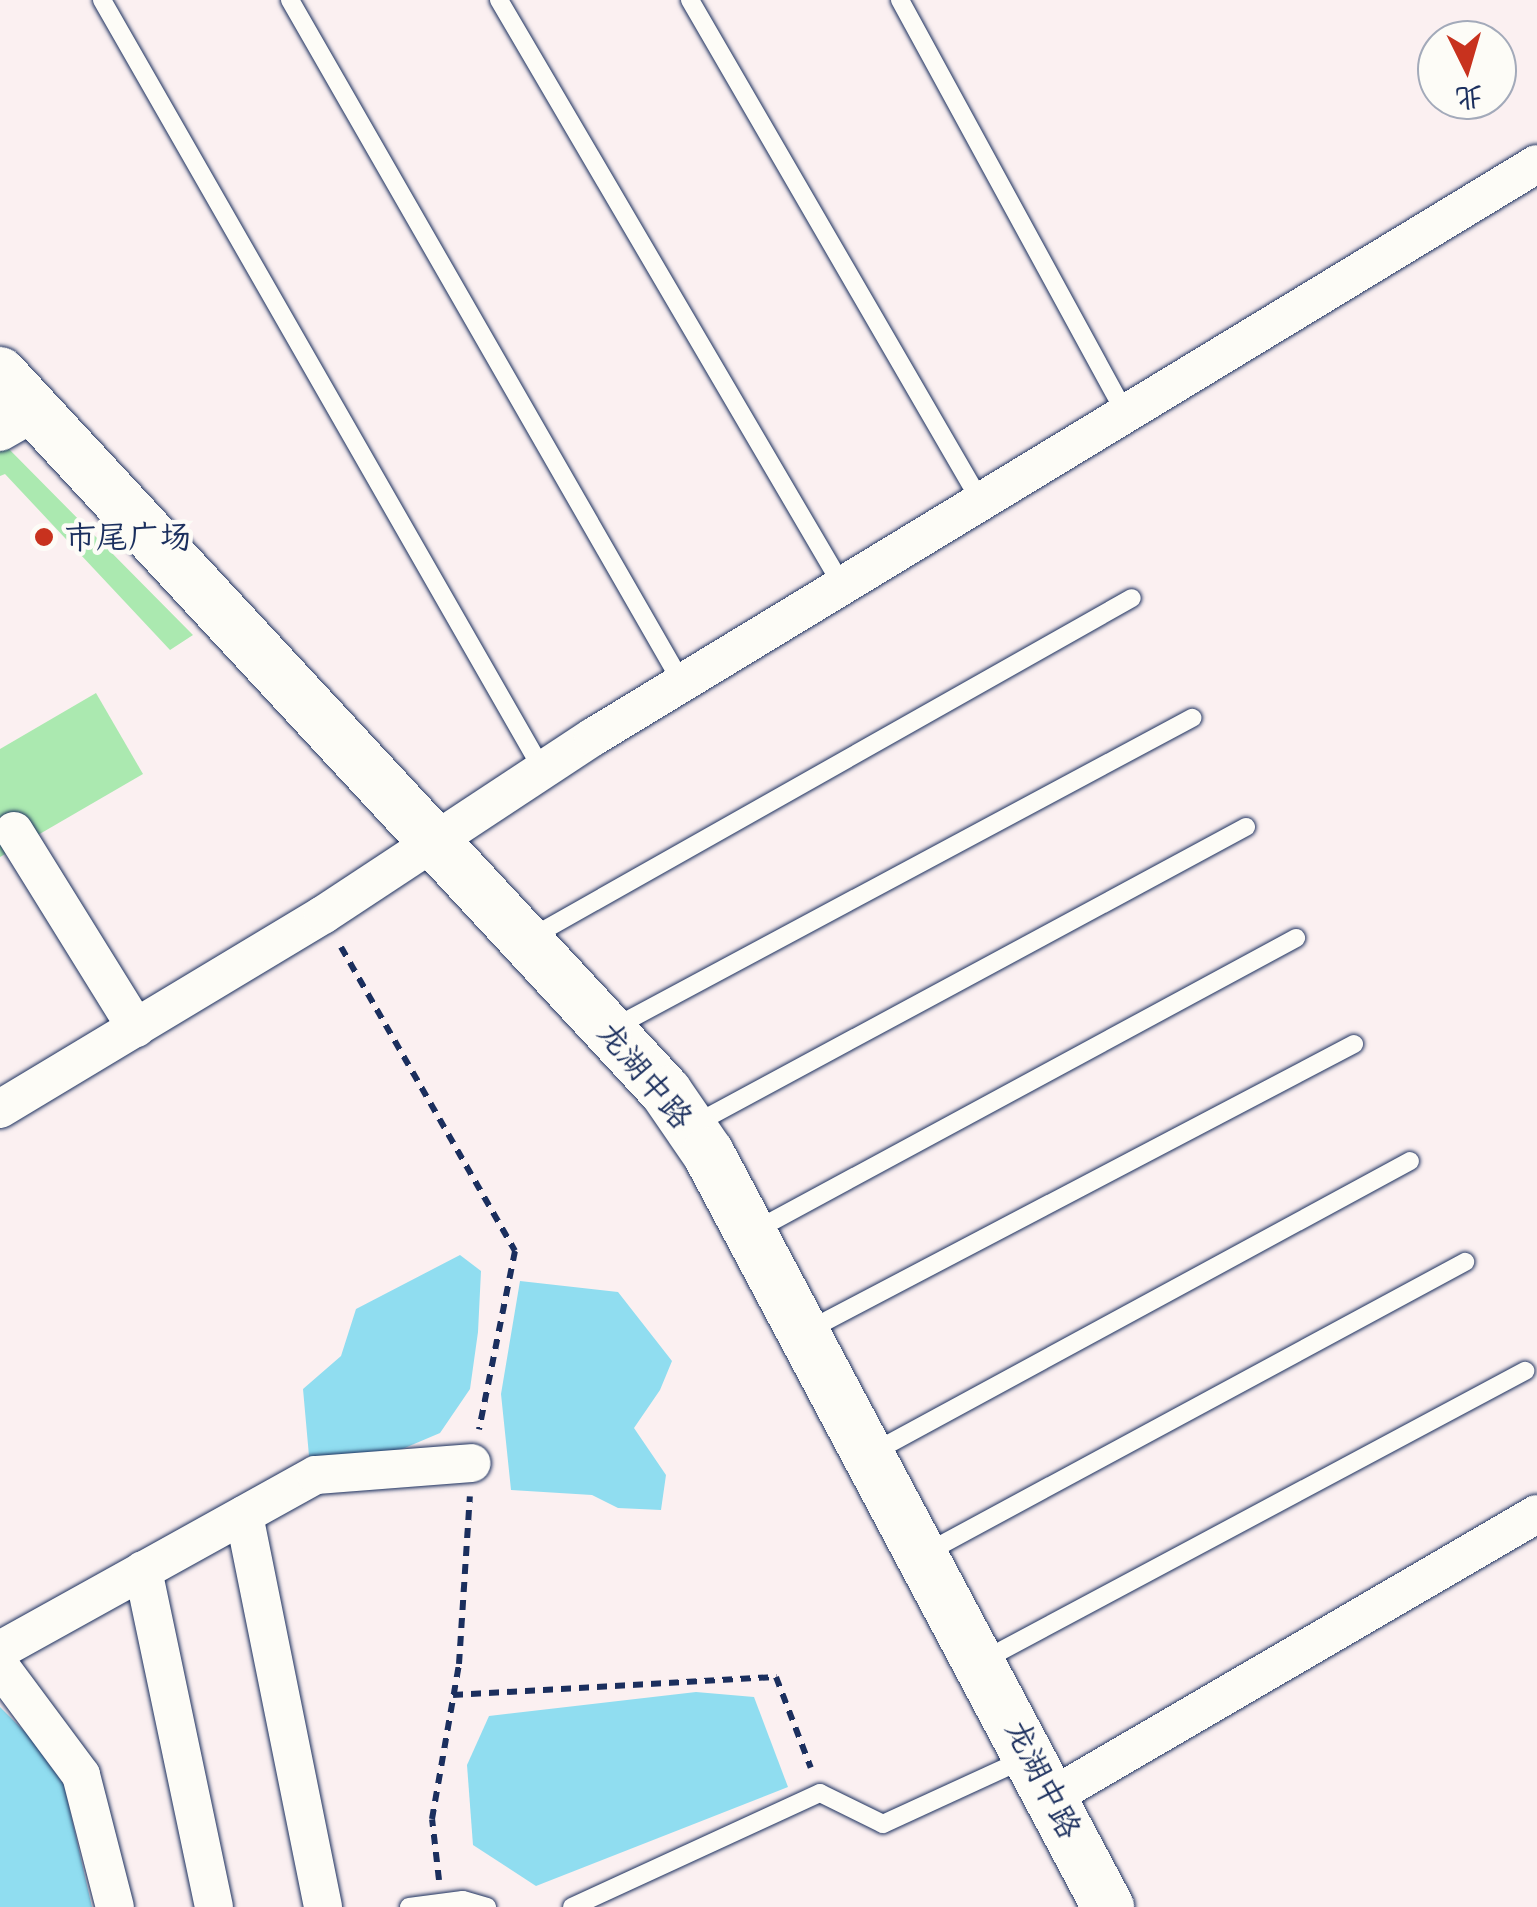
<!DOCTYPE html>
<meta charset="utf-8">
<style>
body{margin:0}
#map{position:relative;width:1537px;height:1907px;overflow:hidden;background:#fbf0f1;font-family:Itim,"LXGW WenKai TC",sans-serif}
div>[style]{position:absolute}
.green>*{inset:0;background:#abe9b0}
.water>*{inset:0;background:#90ddf0}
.path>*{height:6px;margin-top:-3px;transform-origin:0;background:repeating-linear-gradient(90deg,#1b2f5e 0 10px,transparent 0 18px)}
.roads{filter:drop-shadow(0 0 2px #1b2f5e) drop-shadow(0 0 2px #1b2f5e)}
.lane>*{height:18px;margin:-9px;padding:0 9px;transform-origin:9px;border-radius:9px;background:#fdfcf7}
.street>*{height:38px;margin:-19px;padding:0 19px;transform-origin:19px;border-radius:19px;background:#fdfcf7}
.secondary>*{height:52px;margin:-26px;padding:0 26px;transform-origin:26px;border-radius:26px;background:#fdfcf7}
.dots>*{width:28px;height:28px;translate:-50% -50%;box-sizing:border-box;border:5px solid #fdfcf7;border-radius:50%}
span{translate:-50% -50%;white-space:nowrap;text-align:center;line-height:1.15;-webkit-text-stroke:9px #fdfcf7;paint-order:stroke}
.poi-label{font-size:32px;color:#1b2f5e}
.left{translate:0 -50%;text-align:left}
.street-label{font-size:32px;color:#1b2f5e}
.north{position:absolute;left:1417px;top:20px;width:100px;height:100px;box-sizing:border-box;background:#fdfcf7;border:2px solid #a3aaba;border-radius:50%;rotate:175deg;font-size:28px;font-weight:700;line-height:40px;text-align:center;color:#1b2f5e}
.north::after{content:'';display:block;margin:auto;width:35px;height:45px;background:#c8321e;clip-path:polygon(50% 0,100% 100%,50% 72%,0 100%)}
</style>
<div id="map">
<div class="green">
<i style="clip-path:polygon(0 440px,193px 635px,170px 650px,5px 474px,0 476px)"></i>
<i style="clip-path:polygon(96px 693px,143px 774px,0 857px,0 749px)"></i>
</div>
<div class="water">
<i style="clip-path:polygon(460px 1255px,481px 1271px,478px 1332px,470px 1389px,440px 1433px,381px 1458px,309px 1456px,303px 1389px,341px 1356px,356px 1309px)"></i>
<i style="clip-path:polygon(520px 1281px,618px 1292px,672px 1361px,660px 1390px,634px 1428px,666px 1475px,661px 1510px,618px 1508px,592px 1495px,511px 1490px,501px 1394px)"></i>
<i style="clip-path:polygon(696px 1692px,754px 1697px,788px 1787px,536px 1886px,473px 1845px,467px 1765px,489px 1716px)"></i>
<i style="clip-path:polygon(0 1707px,29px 1736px,64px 1785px,92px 1907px,0 1907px)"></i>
</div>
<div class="path">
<i style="left:341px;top:947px;width:350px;rotate:60.2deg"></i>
<i style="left:515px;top:1251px;width:182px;rotate:101.4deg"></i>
<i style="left:453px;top:1695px;width:324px;rotate:-3.2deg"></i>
<i style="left:776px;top:1677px;width:97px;rotate:69deg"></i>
<i style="left:439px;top:1880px;width:61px;rotate:-96.5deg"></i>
<i style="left:432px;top:1819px;width:157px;rotate:-80.1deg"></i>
<i style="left:459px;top:1664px;width:168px;rotate:-86.3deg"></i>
</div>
<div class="roads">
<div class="lane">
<i style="left:102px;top:0;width:886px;rotate:60.22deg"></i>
<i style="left:290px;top:0;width:787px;rotate:60.15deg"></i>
<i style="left:499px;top:0;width:678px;rotate:59.62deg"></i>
<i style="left:690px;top:0;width:580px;rotate:59.9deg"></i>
<i style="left:900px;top:0;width:472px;rotate:61.4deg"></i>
<i style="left:530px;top:938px;width:691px;rotate:-29.46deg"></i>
<i style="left:615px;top:1027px;width:655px;rotate:-28.17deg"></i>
<i style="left:695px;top:1124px;width:626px;rotate:-28.33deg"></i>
<i style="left:756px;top:1230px;width:614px;rotate:-28.4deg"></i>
<i style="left:805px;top:1332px;width:620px;rotate:-27.68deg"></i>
<i style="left:872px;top:1453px;width:612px;rotate:-28.49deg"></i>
<i style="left:924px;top:1554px;width:615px;rotate:-28.36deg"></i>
<i style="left:982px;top:1661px;width:616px;rotate:-28.11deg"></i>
<i style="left:409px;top:1907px;width:54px;rotate:-7.4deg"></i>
<i style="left:463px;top:1900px;width:25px;rotate:16deg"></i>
<i style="left:572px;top:1907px;width:273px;rotate:-24.7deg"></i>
<i style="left:820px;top:1793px;width:70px;rotate:26.2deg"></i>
<i style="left:883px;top:1824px;width:153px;rotate:-24.7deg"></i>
</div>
<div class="street">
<i style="left:0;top:432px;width:40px;rotate:-29.7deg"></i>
<i style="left:14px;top:831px;width:232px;rotate:58.2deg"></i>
<i style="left:0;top:1109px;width:377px;rotate:-31deg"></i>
<i style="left:323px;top:915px;width:323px;rotate:-33.4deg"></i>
<i style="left:593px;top:737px;width:1104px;rotate:-31.26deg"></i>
<i style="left:244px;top:1515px;width:400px;rotate:78.6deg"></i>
<i style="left:143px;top:1570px;width:344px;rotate:78.1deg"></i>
<i style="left:0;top:1650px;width:361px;rotate:-29deg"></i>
<i style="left:316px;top:1475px;width:156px;rotate:-4.4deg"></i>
<i style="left:0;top:1666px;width:136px;rotate:53.4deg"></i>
<i style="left:81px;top:1775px;width:136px;rotate:75.6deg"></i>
<i style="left:1053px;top:1796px;width:560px;rotate:-30.23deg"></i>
</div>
<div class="secondary">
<i style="left:0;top:373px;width:980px;rotate:47.19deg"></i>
<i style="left:666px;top:1092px;width:74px;rotate:55.5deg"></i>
<i style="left:708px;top:1153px;width:854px;rotate:62.05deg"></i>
</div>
</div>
<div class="dots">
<i style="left:44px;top:537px;background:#c8321e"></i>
</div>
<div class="poi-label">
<span class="left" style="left:64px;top:537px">市尾广场</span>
</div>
<div class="street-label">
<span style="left:645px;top:1075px;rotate:50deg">龙湖中路</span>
<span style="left:1043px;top:1779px;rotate:63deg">龙湖中路</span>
</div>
<div class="north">北</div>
</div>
